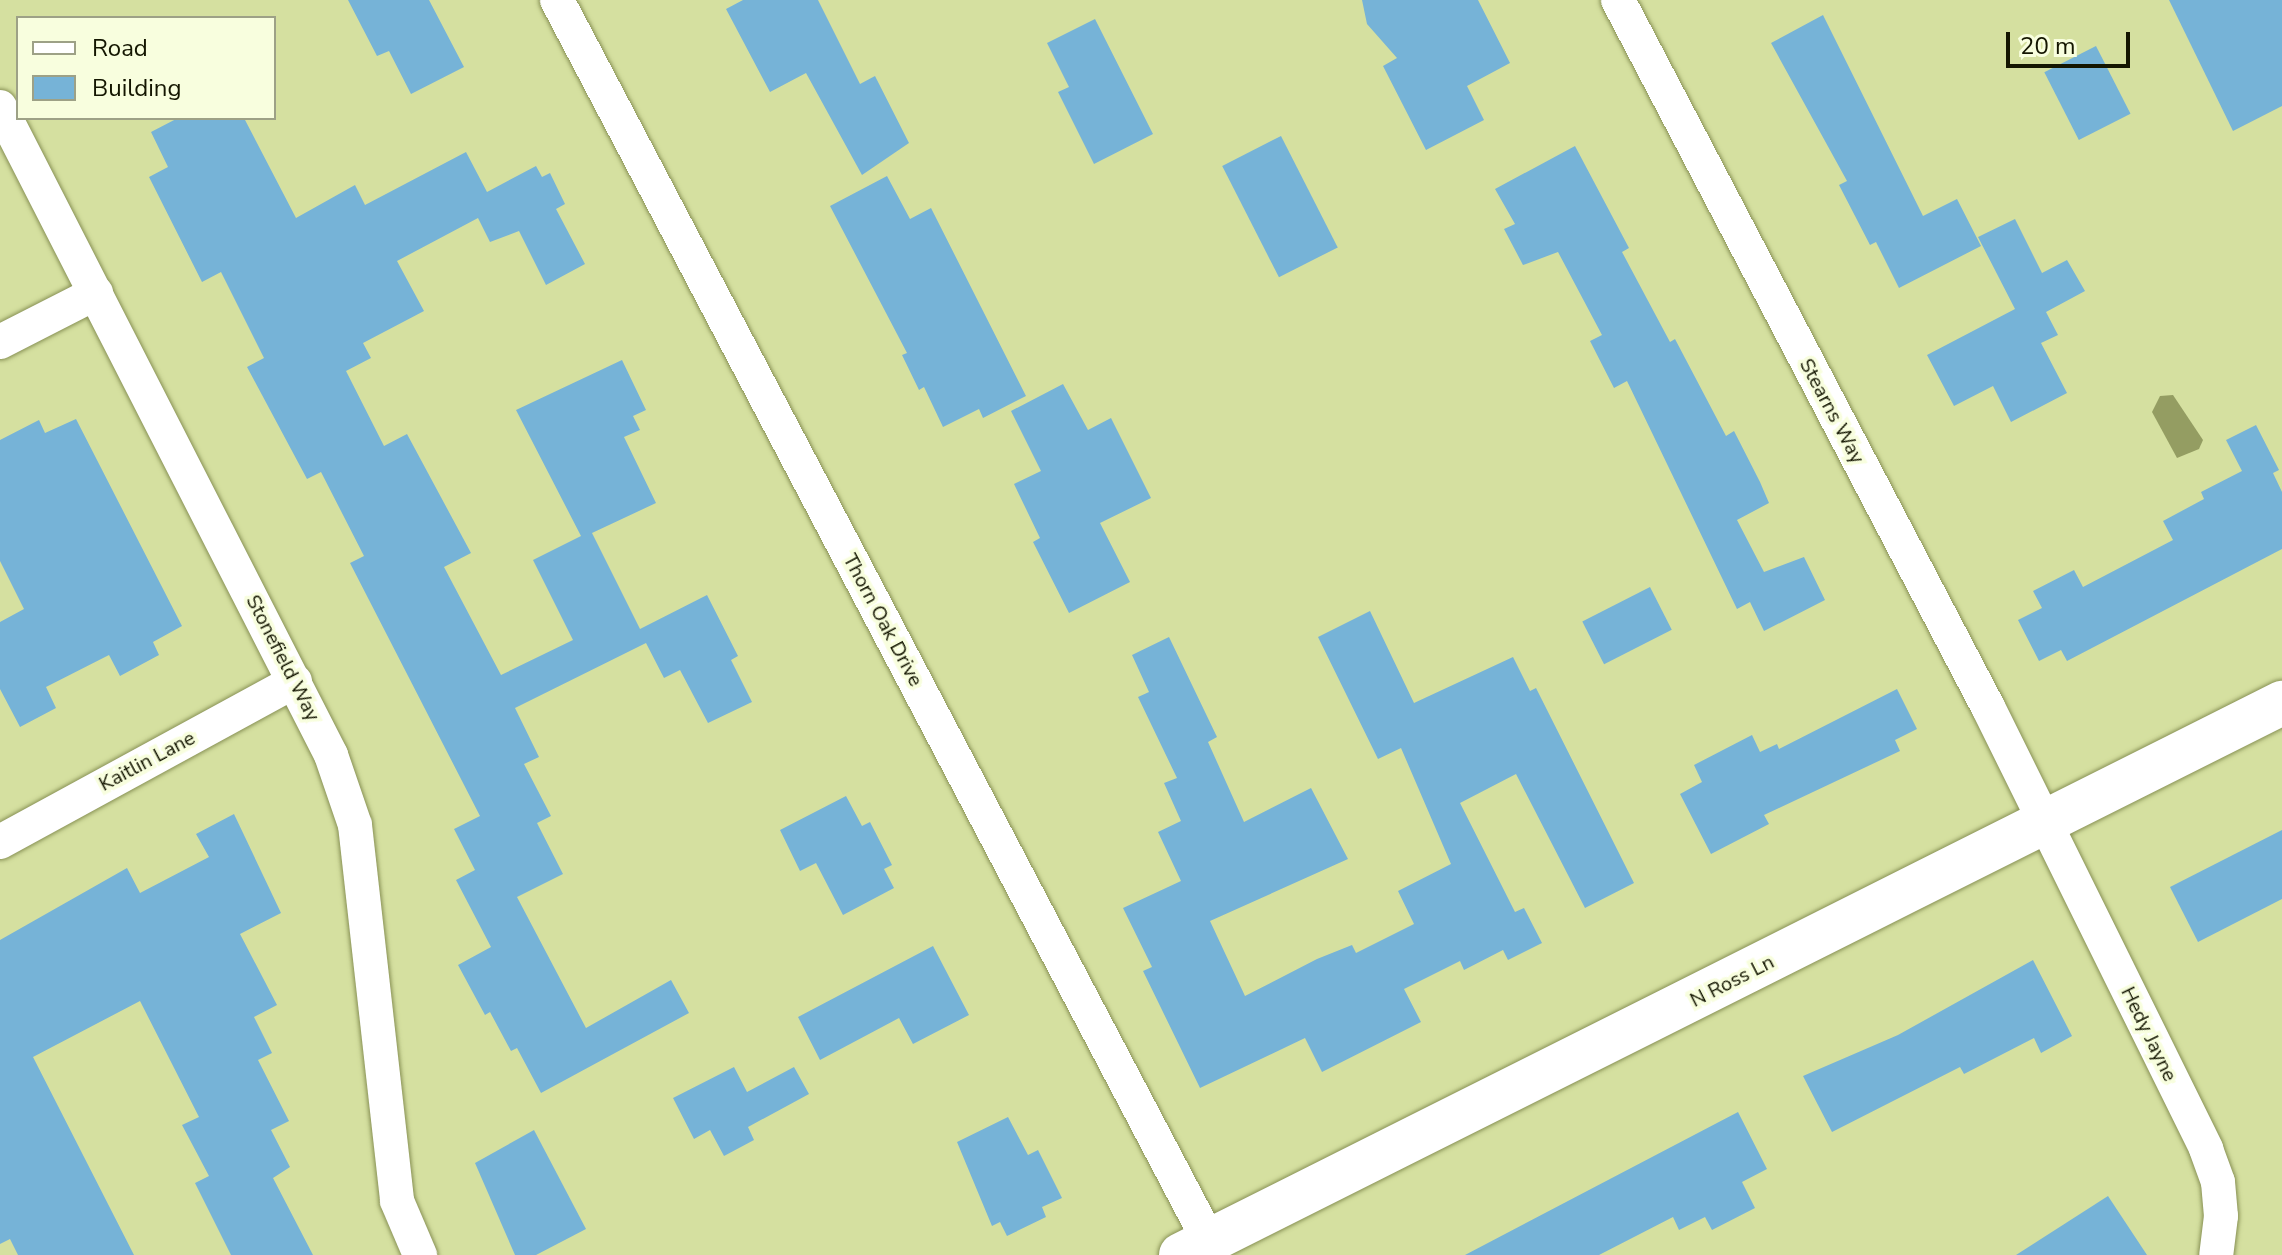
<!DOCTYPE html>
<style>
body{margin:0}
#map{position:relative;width:2282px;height:1255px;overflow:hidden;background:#d5e0a0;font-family:"Nunito Sans",sans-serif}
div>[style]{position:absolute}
.water>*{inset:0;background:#949d62}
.building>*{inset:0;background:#76b3d7;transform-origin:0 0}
.roads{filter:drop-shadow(0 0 2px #889155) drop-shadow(0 0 2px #889155)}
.minor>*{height:34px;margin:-17px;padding:0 17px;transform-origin:17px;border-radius:17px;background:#fff}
.secondary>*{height:44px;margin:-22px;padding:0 22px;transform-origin:22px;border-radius:22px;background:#fff}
span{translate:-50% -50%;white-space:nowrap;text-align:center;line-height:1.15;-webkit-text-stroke:7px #f8fede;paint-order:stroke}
.street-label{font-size:20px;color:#141601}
.legend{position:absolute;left:16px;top:16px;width:260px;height:104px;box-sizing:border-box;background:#f8fede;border:2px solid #9da186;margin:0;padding:10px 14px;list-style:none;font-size:24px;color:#141601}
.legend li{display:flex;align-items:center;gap:16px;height:40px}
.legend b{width:40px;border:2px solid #9da186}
.scale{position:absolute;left:2006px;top:32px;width:124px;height:36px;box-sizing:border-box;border:4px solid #141601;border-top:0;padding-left:10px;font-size:24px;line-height:28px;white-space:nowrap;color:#141601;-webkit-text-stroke:6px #f8fede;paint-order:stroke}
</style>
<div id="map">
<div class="water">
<i style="clip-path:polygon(2173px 395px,2203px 440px,2199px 449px,2177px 458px,2152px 412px,2160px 396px)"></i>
</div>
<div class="building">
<i style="clip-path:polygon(348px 0,429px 0,464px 67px,411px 94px,389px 51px,377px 56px)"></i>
<i style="clip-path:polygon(743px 0,818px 0,860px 84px,875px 76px,909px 143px,862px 175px,806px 73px,770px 92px,726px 9px)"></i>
<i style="clip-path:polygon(1362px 0,1478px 0,1510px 63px,1467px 86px,1484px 120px,1426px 150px,1383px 66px,1397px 58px,1367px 24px)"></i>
<i style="clip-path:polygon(2169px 0,2282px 0,2282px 106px,2233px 131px)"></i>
<i style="clip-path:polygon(1823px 15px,1923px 216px,1957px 199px,1981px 246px,1899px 288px,1876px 242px,1870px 245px,1839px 185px,1847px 181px,1771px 43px)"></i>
<i style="clip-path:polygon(1095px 19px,1153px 134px,1094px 164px,1058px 92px,1069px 87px,1047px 43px)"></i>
<i style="left:2096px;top:46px;width:76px;height:58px;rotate:63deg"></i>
<i style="clip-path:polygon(178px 118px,244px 118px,296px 218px,355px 185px,365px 205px,466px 152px,487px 192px,536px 166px,542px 177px,550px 173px,565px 204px,556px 209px,585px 264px,546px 285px,519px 231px,490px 242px,478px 218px,397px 261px,424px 311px,363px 343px,371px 358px,346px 371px,384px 446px,407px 434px,471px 553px,444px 567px,501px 675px,573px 640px,533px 560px,581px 536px,516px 410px,622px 360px,646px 410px,633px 416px,640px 430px,624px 437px,656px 503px,592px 533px,640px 629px,707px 595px,738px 656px,731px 660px,752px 702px,708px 723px,680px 670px,664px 678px,646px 643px,515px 708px,539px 757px,524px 764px,551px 816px,537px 823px,563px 874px,517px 897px,586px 1028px,671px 980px,689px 1013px,541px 1093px,517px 1048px,511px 1051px,490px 1012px,485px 1015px,458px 965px,491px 947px,456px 880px,475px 870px,454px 829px,480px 816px,350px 563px,364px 556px,321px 472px,307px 479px,247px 367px,264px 358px,221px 272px,202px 282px,149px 177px,168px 167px,151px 132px)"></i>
<i style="left:1281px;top:136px;width:125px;height:66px;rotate:63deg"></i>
<i style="clip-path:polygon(1575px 146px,1629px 248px,1622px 252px,1670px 342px,1675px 339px,1726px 436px,1734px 431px,1760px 482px,1769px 503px,1737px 520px,1764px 572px,1804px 557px,1825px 600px,1764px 631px,1750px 602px,1737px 609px,1627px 381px,1614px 388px,1590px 341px,1602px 335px,1558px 252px,1523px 265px,1504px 229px,1515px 224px,1495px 189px)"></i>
<i style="clip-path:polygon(887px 176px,910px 219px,931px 208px,1026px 396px,983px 418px,979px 409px,943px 427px,924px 387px,919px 390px,902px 355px,907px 353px,830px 206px)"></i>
<i style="clip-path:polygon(2015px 219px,2042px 273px,2067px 260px,2085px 291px,2046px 312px,2058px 335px,2041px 343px,2067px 393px,2011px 422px,1993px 386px,1954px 406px,1927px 355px,2015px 309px,1978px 237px)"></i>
<i style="clip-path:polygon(1063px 384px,1088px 430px,1111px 418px,1151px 498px,1100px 523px,1130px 582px,1069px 613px,1033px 542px,1040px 538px,1014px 484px,1041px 471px,1011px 411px)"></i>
<i style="clip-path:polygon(76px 419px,182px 626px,153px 642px,159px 655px,120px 676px,109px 655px,46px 687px,56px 708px,20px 727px,0 689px,0 622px,24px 609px,0 561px,0 440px,39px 420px,45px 433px)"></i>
<i style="clip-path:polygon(2256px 425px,2279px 470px,2273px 473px,2282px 492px,2282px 549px,2067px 661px,2061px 650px,2039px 661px,2018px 620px,2042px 608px,2033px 591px,2074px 570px,2083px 587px,2173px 540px,2163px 521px,2204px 499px,2201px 492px,2242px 471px,2226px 440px)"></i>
<i style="left:1650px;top:587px;width:48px;height:76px;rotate:63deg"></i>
<i style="clip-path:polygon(1370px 611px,1414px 703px,1513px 657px,1530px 691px,1536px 688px,1634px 883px,1585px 908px,1516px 774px,1460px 803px,1515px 912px,1524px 908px,1542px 943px,1508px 960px,1503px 950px,1464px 970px,1460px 961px,1404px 989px,1421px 1022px,1322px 1072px,1305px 1038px,1200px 1088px,1143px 971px,1152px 967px,1123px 908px,1181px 881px,1158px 832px,1181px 821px,1164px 783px,1177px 778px,1138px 697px,1149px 692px,1132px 655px,1169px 637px,1217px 737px,1208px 742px,1244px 822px,1311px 788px,1348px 859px,1210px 921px,1245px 996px,1317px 959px,1352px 945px,1356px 953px,1414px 924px,1398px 891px,1451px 864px,1401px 748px,1378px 759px,1318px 637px)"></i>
<i style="clip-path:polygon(1897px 689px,1917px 729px,1895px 740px,1900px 751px,1764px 815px,1769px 824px,1711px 854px,1680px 794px,1702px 782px,1694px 765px,1752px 735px,1760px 752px,1777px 744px,1779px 749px)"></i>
<i style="clip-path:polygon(846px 796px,862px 826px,870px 822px,892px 865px,884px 869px,894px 888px,843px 915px,816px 863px,800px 871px,780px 830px)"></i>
<i style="clip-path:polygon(234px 814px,281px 913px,240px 934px,277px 1005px,254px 1017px,272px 1053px,258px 1060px,289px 1121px,271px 1130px,290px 1167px,273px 1178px,313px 1255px,231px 1255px,195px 1183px,209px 1176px,182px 1125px,199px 1117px,140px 1001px,33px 1057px,134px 1255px,18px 1255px,10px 1239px,0 1244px,0 940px,127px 868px,140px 893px,209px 857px,196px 834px)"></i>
<i style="clip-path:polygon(2282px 830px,2282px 899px,2198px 942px,2170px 887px)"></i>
<i style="clip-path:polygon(933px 946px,969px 1015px,913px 1044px,899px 1018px,820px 1060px,798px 1017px)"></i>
<i style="clip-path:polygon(2033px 960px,2072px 1036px,2041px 1053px,2034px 1038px,1964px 1074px,1960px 1067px,1832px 1132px,1803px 1076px,1898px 1035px)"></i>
<i style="clip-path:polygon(734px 1067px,747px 1092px,794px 1067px,809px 1094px,748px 1127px,754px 1140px,724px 1156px,710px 1130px,694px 1139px,673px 1098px)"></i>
<i style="clip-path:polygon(1738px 1112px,1767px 1169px,1742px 1182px,1755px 1208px,1712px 1230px,1705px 1217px,1679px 1230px,1673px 1217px,1599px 1255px,1465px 1255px)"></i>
<i style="clip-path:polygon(1008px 1117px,1028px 1155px,1038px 1150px,1062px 1198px,1042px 1207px,1046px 1217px,1007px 1236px,1000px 1222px,992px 1226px,957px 1142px)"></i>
<i style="clip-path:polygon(534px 1130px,586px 1229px,536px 1255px,515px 1255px,475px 1163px)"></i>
<i style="clip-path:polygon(2108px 1196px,2147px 1255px,2016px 1255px)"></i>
</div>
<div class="roads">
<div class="minor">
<i style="left:557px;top:0;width:1402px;rotate:62.28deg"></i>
<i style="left:1618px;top:0;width:798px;rotate:62.38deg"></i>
<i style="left:1988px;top:707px;width:493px;rotate:63.7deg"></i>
<i style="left:2206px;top:1149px;width:35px;rotate:70deg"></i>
<i style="left:2218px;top:1182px;width:34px;rotate:85deg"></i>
<i style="left:2221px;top:1216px;width:39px;rotate:97deg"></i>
<i style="left:0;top:107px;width:728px;rotate:62.94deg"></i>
<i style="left:331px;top:755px;width:74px;rotate:71.1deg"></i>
<i style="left:355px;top:825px;width:378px;rotate:83.6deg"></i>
<i style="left:397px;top:1201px;width:59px;rotate:66.9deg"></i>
<i style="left:0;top:342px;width:108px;rotate:-27deg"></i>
<i style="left:0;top:842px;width:336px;rotate:-28.6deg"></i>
</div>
<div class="secondary">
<i style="left:1181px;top:1255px;width:1232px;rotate:-26.63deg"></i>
</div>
</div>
<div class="street-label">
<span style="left:1832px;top:411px;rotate:62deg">Stearns Way</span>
<span style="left:883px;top:620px;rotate:62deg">Thorn Oak Drive</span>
<span style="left:283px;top:658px;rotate:63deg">Stonefield Way</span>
<span style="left:147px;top:761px;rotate:-28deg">Kaitlin Lane</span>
<span style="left:1732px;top:981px;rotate:-27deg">N Ross Ln</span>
<span style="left:2149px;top:1034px;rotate:64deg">Hedy Jayne</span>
</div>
<ul class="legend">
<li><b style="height:10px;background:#fff"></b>Road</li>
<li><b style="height:22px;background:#76b3d7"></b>Building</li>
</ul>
<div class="scale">20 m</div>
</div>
